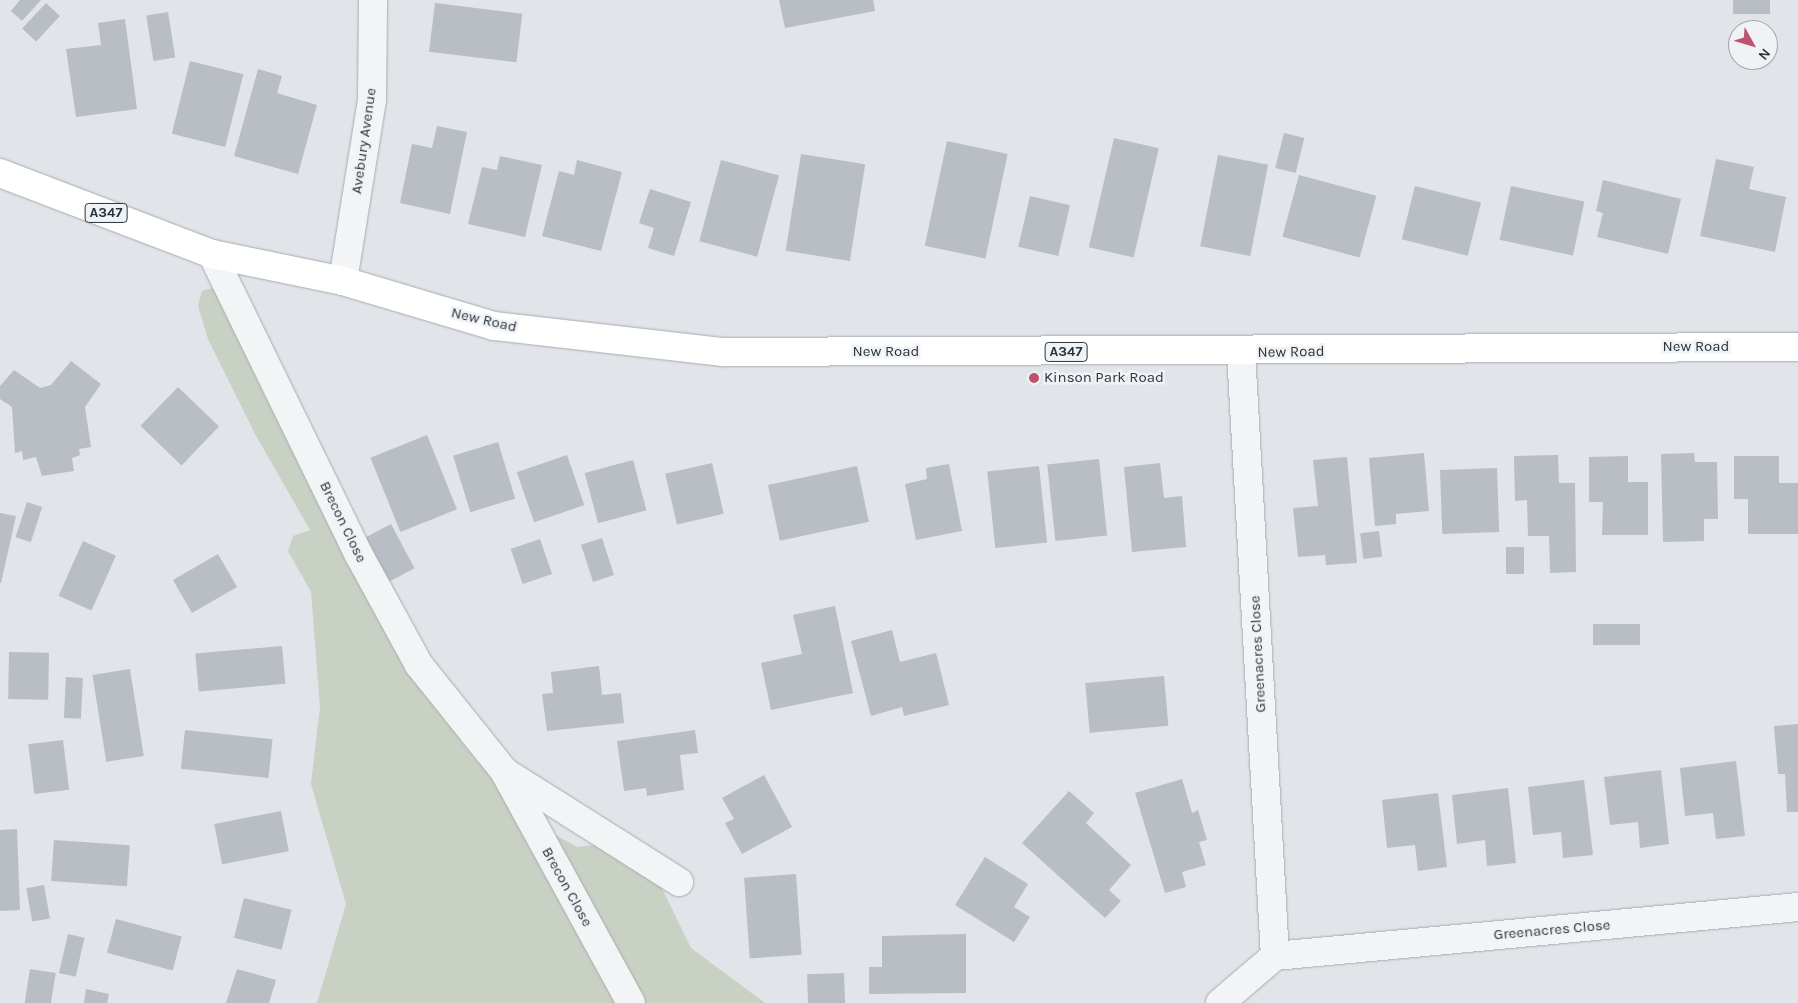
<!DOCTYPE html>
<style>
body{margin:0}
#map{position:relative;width:1798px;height:1003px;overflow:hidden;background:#e1e4e8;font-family:Karla,sans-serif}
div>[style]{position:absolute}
.green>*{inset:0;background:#c8d1c3}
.building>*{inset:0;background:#b8bec4;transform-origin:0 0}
.roads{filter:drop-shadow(0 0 1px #a7acb1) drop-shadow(0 0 1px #a7acb1)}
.minor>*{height:28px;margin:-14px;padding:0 14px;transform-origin:14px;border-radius:14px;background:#f3f4f6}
.primary>*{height:28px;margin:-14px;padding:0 14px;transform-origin:14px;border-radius:14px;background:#fff}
.dots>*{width:14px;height:14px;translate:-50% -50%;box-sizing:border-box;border:2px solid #f0f3f5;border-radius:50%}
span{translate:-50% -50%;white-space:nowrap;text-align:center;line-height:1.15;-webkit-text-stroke:5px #f0f3f5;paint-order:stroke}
.shield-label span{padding:1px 4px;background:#f0f3f5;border:1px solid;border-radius:4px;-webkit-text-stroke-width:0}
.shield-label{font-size:14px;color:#2b343d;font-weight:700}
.street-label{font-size:15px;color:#2b343d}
.poi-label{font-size:15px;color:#2b343d}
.left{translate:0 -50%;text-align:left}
.north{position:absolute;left:1728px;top:20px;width:50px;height:50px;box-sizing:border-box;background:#f0f3f5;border:1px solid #a1a7ab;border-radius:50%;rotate:129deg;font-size:14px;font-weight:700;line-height:20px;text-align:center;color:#2b343d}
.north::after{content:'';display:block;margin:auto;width:18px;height:22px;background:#bf536e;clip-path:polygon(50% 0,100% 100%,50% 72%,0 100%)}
</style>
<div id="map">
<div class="green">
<i style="clip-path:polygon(212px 288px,223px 297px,447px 708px,462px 743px,479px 763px,509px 763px,550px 832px,577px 847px,609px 843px,656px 876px,691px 948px,765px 1003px,317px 1003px,346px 904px,311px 784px,320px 707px,311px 592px,288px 551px,293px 536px,310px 530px,255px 434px,208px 339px,198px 306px,202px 291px)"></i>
</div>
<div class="building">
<i style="clip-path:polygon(20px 0,41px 0,22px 21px,11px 11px)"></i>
<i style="clip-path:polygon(779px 0,873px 0,875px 11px,785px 28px)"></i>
<i style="left:1733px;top:0;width:37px;height:14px"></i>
<i style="left:46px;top:3px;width:19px;height:35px;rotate:43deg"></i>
<i style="left:435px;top:3px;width:88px;height:49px;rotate:7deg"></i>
<i style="left:168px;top:12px;width:46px;height:22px;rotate:81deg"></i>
<i style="clip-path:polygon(125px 19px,137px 109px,76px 117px,66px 49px,101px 45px,98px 23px)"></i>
<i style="left:190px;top:61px;width:55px;height:75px;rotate:14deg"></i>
<i style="clip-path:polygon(258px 69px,282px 76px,277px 93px,317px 105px,298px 174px,234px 156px)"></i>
<i style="clip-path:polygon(437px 126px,467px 132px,450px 214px,400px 203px,412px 144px,432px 148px)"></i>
<i style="left:1284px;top:133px;width:21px;height:36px;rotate:14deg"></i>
<i style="left:1114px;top:138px;width:46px;height:112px;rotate:13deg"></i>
<i style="left:947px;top:141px;width:62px;height:107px;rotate:12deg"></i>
<i style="left:801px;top:154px;width:65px;height:98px;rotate:9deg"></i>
<i style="left:1218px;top:155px;width:51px;height:93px;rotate:11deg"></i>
<i style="clip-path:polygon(500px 156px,542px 165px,525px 237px,468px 224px,482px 167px,497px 170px)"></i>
<i style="clip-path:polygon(1716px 159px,1754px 167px,1749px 189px,1786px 197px,1775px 252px,1700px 236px)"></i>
<i style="clip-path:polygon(577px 160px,622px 172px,601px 251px,542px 236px,559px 171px,574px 175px)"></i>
<i style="left:721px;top:160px;width:60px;height:84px;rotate:15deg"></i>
<i style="left:1299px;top:175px;width:80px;height:64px;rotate:15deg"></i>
<i style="clip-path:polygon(1603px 180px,1681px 199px,1668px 254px,1597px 237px,1603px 213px,1596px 211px)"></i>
<i style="left:1415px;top:186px;width:68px;height:55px;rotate:14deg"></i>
<i style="left:1511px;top:186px;width:75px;height:55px;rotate:12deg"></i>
<i style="clip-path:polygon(650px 189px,691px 202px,674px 256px,648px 248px,654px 228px,639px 223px)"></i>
<i style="left:1030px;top:196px;width:41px;height:52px;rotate:13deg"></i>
<i style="clip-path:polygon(71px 361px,101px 384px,85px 407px,91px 447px,79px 449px,80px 455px,72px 458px,74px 471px,42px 476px,36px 457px,23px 460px,22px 451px,15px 453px,12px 407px,0 399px,0 386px,14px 370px,40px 388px,51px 385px)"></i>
<i style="left:178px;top:387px;width:57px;height:54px;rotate:44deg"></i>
<i style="left:427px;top:435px;width:80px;height:61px;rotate:68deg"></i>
<i style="left:498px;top:442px;width:59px;height:47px;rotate:73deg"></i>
<i style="clip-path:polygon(1424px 453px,1429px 511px,1396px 514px,1396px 524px,1375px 526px,1369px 458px)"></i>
<i style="clip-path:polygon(1694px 453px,1695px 462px,1717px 462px,1718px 519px,1704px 519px,1704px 541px,1663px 542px,1661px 454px)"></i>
<i style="left:567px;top:455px;width:53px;height:53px;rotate:71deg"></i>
<i style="clip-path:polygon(1558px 455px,1559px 483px,1575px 483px,1576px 572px,1550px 573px,1549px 536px,1528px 536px,1527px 500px,1515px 501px,1514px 456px)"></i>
<i style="clip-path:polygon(1628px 456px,1628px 482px,1648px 482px,1648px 535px,1602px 535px,1603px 502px,1589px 502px,1589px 457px)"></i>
<i style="clip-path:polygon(1734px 456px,1779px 456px,1779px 483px,1798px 483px,1798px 534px,1748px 534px,1748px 499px,1734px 499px)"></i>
<i style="clip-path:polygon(1347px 457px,1357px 563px,1326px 565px,1325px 555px,1298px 557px,1293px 508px,1318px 506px,1313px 460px)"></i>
<i style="left:1099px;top:459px;width:77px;height:52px;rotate:84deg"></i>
<i style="left:633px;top:460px;width:52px;height:50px;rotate:75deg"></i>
<i style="left:712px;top:463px;width:52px;height:48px;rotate:77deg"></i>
<i style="clip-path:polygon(1160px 463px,1164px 498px,1182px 496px,1186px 547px,1132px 552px,1124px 467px)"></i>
<i style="clip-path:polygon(949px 464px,962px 531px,916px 540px,905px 484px,927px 479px,926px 468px)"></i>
<i style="left:857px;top:466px;width:57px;height:91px;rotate:78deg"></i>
<i style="left:1039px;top:466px;width:77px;height:52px;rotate:84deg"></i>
<i style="left:1497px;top:468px;width:64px;height:57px;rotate:88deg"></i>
<i style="left:27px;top:502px;width:16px;height:37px;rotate:18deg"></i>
<i style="clip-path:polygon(0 513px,16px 516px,1px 583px,0 583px)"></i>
<i style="left:391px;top:524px;width:50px;height:30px;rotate:62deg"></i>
<i style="left:1379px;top:531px;width:26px;height:19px;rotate:83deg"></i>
<i style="left:602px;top:538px;width:39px;height:22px;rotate:72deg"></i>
<i style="left:540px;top:539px;width:37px;height:31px;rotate:71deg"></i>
<i style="left:83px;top:541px;width:36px;height:60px;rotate:24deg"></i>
<i style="left:1506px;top:547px;width:18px;height:27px"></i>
<i style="left:218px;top:554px;width:38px;height:52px;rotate:60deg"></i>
<i style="clip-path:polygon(835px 606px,853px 693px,771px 710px,761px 663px,802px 654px,793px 615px)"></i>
<i style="left:1640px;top:624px;width:21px;height:47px;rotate:90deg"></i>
<i style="clip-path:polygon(892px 630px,900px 662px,936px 653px,949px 705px,904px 716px,902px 707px,871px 716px,851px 641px)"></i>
<i style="left:282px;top:646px;width:38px;height:87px;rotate:85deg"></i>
<i style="left:9px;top:652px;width:40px;height:47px;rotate:1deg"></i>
<i style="clip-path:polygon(599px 666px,602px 695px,621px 693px,624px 723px,547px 731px,542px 694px,553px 693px,551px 672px)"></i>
<i style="left:130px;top:669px;width:88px;height:38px;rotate:81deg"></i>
<i style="left:1164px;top:676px;width:50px;height:79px;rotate:85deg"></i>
<i style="left:66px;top:677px;width:17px;height:41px;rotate:3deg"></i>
<i style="clip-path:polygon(1798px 724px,1798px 812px,1787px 812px,1785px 774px,1778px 774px,1774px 726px)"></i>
<i style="left:185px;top:730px;width:88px;height:39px;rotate:6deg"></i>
<i style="clip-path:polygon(695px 730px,698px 753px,680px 755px,684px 790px,647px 796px,646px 788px,624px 791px,617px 741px)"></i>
<i style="left:63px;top:740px;width:50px;height:35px;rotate:83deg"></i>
<i style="clip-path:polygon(1736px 761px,1745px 836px,1716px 839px,1713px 813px,1685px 816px,1680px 768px)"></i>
<i style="clip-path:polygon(1661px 770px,1669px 844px,1640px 848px,1638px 822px,1610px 825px,1604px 777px)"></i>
<i style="clip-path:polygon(764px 775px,792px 827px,742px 854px,725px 823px,734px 819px,722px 798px)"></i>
<i style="clip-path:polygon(1182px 779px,1192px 813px,1198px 810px,1207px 840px,1199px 842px,1206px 865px,1182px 872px,1186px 887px,1165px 893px,1135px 793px)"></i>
<i style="clip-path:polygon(1584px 780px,1593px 855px,1563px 858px,1561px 832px,1533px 835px,1528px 787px)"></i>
<i style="clip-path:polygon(1508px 788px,1516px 863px,1487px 866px,1485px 840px,1457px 844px,1452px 795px)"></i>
<i style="clip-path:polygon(1069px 791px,1094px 813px,1086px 823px,1131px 865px,1109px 890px,1121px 901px,1105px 918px,1022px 843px)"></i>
<i style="clip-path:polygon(1438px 793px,1447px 867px,1418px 871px,1415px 845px,1387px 848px,1382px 800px)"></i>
<i style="left:281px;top:811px;width:41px;height:68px;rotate:79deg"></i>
<i style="clip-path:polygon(17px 829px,20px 910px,0 911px,0 830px)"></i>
<i style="left:54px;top:840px;width:76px;height:41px;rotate:4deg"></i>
<i style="clip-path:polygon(985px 857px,1028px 884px,1014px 907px,1030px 917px,1014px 942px,955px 905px)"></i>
<i style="left:796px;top:874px;width:81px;height:52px;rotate:86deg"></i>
<i style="left:44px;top:885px;width:34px;height:18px;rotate:80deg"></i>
<i style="left:244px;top:898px;width:49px;height:41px;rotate:14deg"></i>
<i style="left:116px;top:919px;width:68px;height:35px;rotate:15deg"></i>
<i style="left:68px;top:934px;width:17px;height:40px;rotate:13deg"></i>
<i style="clip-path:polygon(966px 934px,966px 993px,869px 994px,869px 967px,882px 967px,882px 936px)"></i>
<i style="left:30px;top:969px;width:26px;height:34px;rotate:9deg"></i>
<i style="clip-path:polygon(237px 969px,276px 980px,269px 1003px,226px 1003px)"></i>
<i style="left:844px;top:973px;width:30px;height:37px;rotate:88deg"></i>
<i style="clip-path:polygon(86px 989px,109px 994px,107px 1003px,84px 1003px)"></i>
</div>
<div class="roads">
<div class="minor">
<i style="left:212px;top:254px;width:335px;rotate:64deg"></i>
<i style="left:359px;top:555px;width:125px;rotate:61.4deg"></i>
<i style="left:419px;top:665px;width:136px;rotate:51.3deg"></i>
<i style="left:504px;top:771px;width:264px;rotate:61.3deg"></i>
<i style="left:343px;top:281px;width:184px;rotate:-80.9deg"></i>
<i style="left:372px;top:99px;width:99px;rotate:-89.4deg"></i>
<i style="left:1241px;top:352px;width:605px;rotate:86.78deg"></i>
<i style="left:1275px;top:956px;width:525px;rotate:-5.35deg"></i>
<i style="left:505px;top:772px;width:206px;rotate:32.3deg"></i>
<i style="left:1220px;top:1003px;width:72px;rotate:-40.5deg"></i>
</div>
<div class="primary">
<i style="left:0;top:173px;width:227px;rotate:20.9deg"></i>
<i style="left:212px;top:254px;width:134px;rotate:11.6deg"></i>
<i style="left:343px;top:281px;width:158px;rotate:16.6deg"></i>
<i style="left:494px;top:326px;width:230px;rotate:6.5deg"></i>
<i style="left:723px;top:352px;width:1075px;rotate:-0.27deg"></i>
</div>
</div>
<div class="dots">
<i style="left:1034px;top:378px;background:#bf536e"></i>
</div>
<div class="shield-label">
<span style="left:106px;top:213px">A347</span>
<span style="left:1066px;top:352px">A347</span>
</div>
<div class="street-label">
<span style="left:364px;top:141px;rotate:-82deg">Avebury Avenue</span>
<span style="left:484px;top:320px;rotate:13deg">New Road</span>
<span style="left:1696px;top:347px">New Road</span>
<span style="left:886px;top:352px">New Road</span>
<span style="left:1291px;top:352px;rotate:-1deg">New Road</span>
<span style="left:343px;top:522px;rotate:64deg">Brecon Close</span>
<span style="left:1258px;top:654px;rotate:-93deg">Greenacres Close</span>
<span style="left:567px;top:887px;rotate:61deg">Brecon Close</span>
<span style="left:1552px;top:930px;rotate:-5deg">Greenacres Close</span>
</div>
<div class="poi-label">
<span class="left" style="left:1044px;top:378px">Kinson Park Road</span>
</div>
<div class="north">N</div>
</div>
